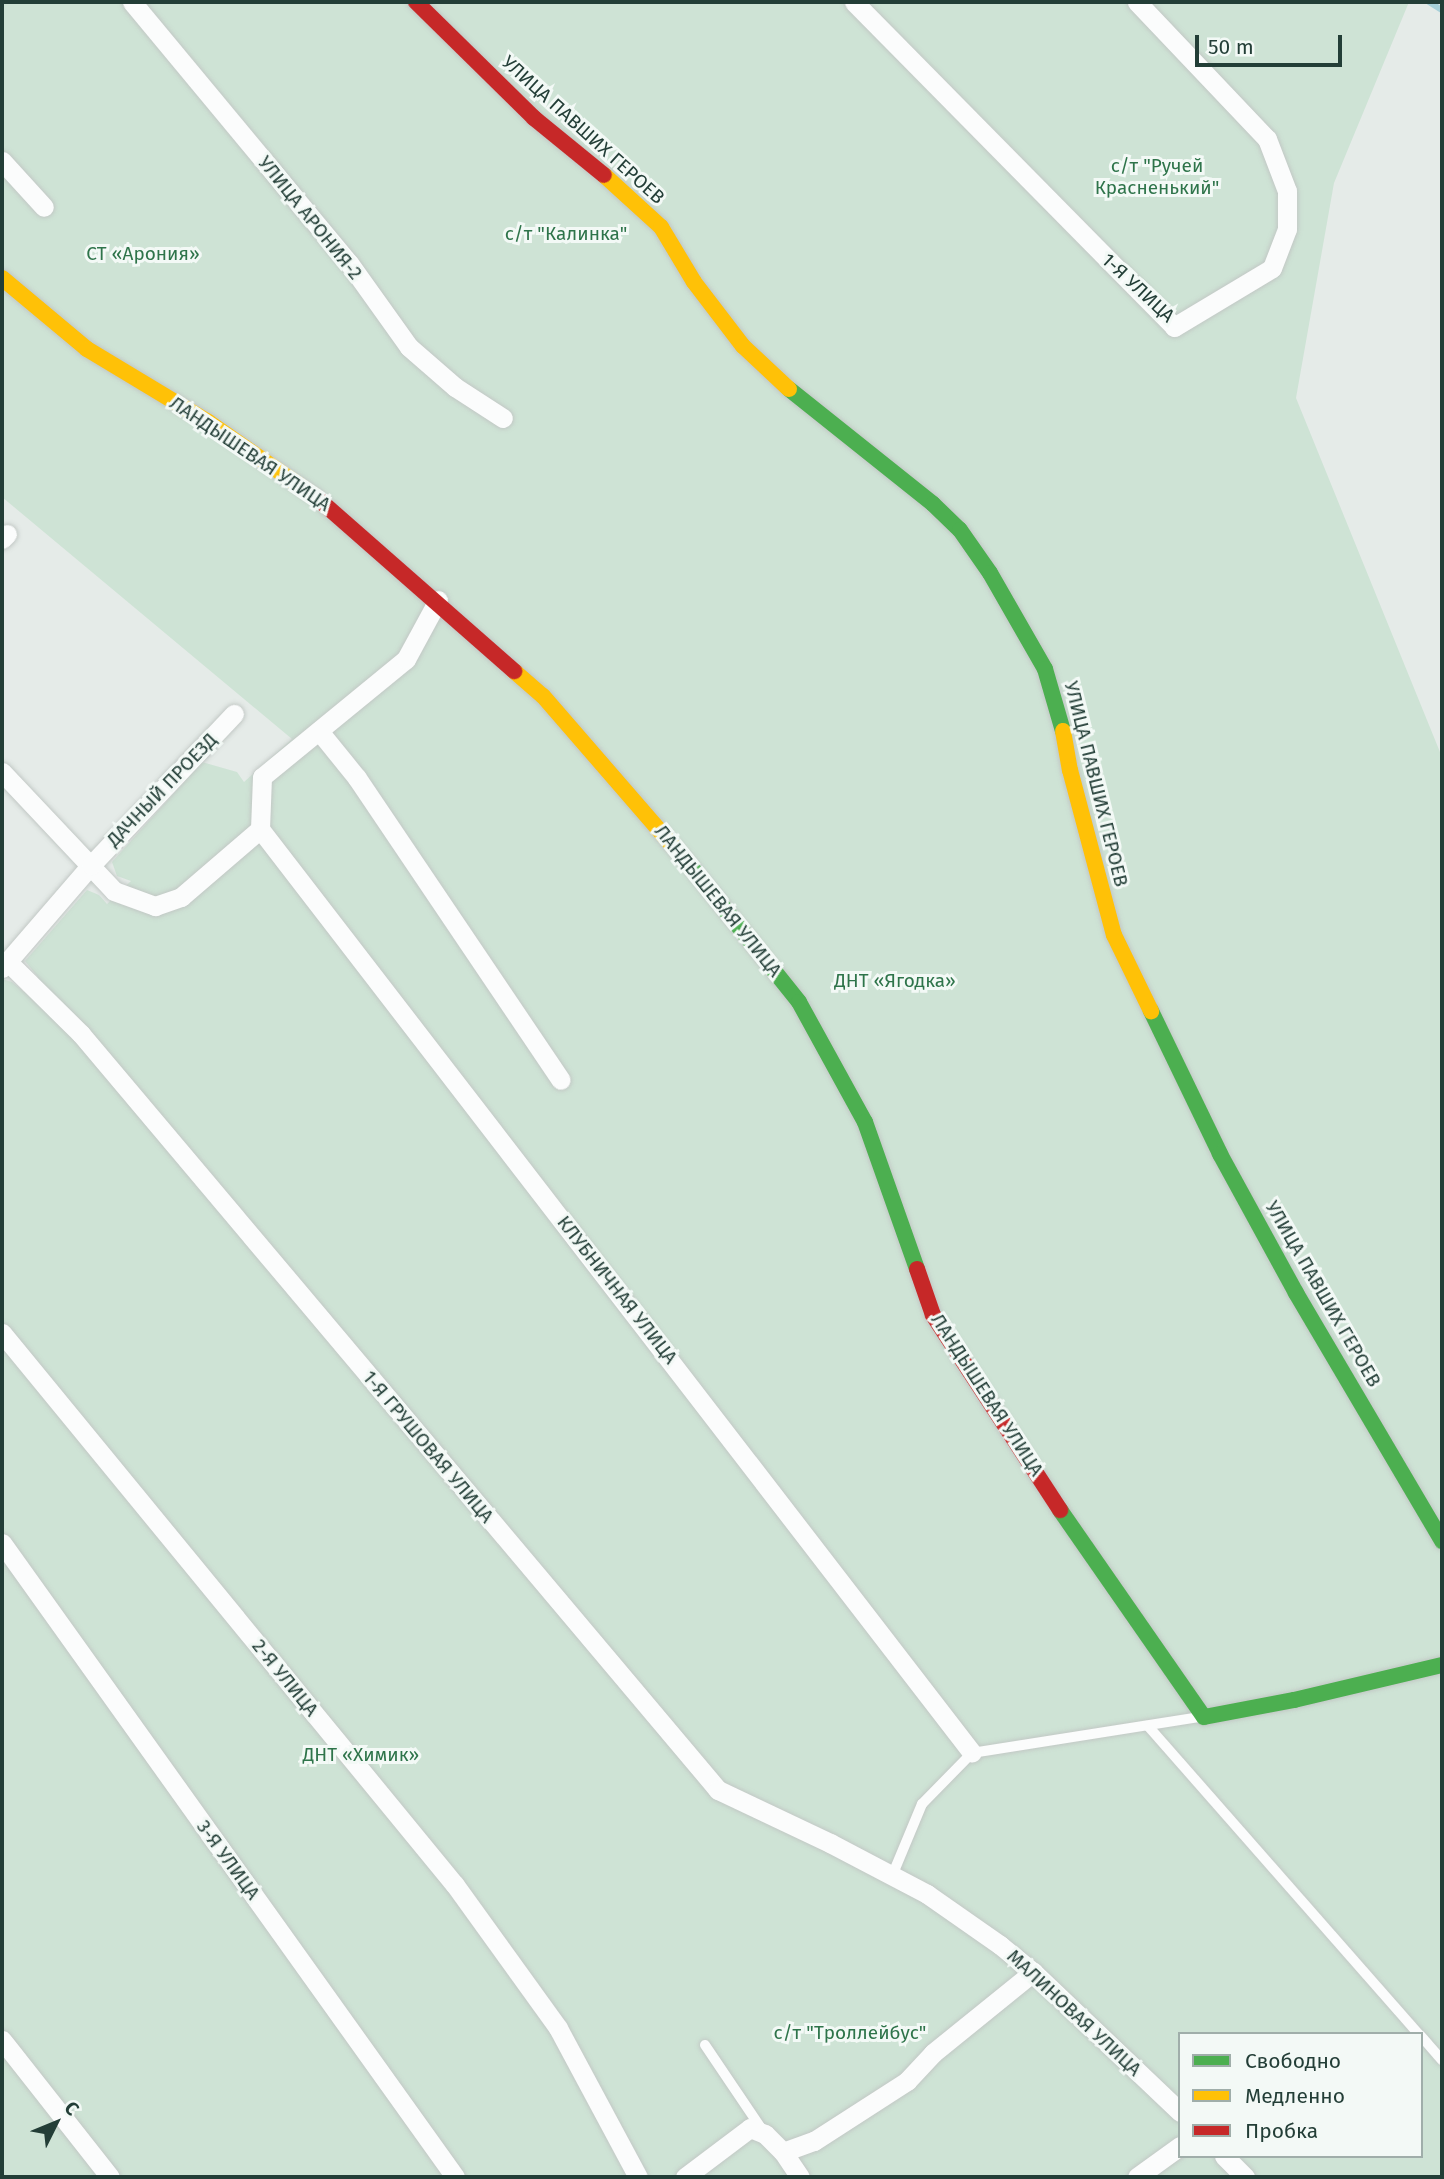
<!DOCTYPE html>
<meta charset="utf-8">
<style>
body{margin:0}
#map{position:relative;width:1444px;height:2179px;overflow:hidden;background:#e5ebe8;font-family:"Fira Sans",sans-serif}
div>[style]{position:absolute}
.green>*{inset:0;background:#cee3d5}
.stream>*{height:6px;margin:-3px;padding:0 3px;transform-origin:3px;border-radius:3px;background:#a7d0d8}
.roads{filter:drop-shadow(0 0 2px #c2c8c5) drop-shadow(0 0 2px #c2c8c5)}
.lane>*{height:10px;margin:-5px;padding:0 5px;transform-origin:5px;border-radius:5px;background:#fbfcfc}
.street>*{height:19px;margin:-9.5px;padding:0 9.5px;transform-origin:9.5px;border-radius:9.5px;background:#fbfcfc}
.fast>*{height:16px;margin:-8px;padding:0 8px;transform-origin:8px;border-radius:8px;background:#4caf50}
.slow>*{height:16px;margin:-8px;padding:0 8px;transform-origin:8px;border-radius:8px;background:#ffc107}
.jam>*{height:16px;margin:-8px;padding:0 8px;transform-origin:8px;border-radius:8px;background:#c62828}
span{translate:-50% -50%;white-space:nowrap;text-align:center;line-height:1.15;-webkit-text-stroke:6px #f3f9f6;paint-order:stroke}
.street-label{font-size:19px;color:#233e37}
.park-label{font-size:19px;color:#2e744a}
.frame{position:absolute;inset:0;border:4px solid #233e37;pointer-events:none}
.legend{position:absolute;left:1178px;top:2032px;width:245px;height:126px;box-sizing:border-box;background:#f3f9f6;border:2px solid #a0aeaa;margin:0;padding:9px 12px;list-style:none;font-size:21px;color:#233e37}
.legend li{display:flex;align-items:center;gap:14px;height:35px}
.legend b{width:35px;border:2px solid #a0aeaa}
.north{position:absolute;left:21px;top:2088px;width:70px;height:70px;-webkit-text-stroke:5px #f3f9f6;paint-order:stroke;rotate:47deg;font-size:19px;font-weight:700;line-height:28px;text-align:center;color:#233e37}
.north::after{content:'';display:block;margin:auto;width:24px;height:32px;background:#233e37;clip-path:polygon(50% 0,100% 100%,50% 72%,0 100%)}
.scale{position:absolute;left:1195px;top:35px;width:147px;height:32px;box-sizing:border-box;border:4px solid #233e37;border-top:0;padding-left:9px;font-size:21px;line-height:24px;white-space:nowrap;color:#233e37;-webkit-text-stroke:5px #f3f9f6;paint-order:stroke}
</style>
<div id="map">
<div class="green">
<i style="clip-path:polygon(evenodd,2px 2px,1409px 2px,1334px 183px,1296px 398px,1442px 757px,1442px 2177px,2px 2177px,2px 979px,12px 982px,24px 992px,38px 977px,25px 961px,87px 890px,99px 895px,107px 904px,131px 881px,117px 876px,112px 862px,202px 762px,237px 772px,244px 782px,292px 739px,2px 497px,2px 2px,1180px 2034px,1421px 2034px,1421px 2156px,1180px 2156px,1180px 2034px)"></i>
</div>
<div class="stream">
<i style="left:1429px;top:2px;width:15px;rotate:32deg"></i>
</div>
<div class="roads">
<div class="lane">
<i style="left:1148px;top:1726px;width:410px;rotate:48.7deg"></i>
<i style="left:892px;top:1876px;width:78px;rotate:-67.4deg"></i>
<i style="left:922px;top:1804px;width:71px;rotate:-45.6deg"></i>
<i style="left:972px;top:1753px;width:231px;rotate:-9deg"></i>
<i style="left:1421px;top:2036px;width:32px;rotate:49deg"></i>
<i style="left:705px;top:2045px;width:104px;rotate:56deg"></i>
</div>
<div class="street">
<i style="left:132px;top:2px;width:339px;rotate:50.3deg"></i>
<i style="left:349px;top:263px;width:103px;rotate:54.5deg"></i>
<i style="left:409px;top:347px;width:61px;rotate:41deg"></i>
<i style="left:455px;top:387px;width:57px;rotate:32.9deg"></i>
<i style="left:854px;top:2px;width:456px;rotate:45.4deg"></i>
<i style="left:1174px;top:327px;width:114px;rotate:-31deg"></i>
<i style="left:1272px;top:268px;width:42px;rotate:-69deg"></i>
<i style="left:1287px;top:229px;width:38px;rotate:-90deg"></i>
<i style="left:1287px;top:191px;width:56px;rotate:-111deg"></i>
<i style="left:1267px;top:139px;width:189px;rotate:-133.5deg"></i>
<i style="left:2px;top:161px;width:62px;rotate:47.6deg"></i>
<i style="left:2px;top:539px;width:7px;rotate:-45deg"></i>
<i style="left:319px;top:731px;width:60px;rotate:51deg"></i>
<i style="left:357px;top:778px;width:364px;rotate:56deg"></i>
<i style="left:2px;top:772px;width:163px;rotate:46.7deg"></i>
<i style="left:114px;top:891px;width:44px;rotate:20.1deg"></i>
<i style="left:155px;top:906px;width:28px;rotate:-19deg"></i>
<i style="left:181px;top:897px;width:104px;rotate:-40.7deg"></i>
<i style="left:260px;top:829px;width:1166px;rotate:52.38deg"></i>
<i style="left:260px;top:829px;width:52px;rotate:-87.8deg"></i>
<i style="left:262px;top:777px;width:186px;rotate:-39.3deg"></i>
<i style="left:406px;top:659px;width:67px;rotate:-61.5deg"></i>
<i style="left:7px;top:961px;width:104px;rotate:44.6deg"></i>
<i style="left:81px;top:1034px;width:989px;rotate:49.88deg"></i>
<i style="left:718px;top:1790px;width:124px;rotate:25.3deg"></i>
<i style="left:830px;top:1843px;width:110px;rotate:27.7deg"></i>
<i style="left:927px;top:1894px;width:89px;rotate:34.9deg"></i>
<i style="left:1000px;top:1945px;width:43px;rotate:39.3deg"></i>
<i style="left:1033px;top:1972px;width:203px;rotate:43.6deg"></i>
<i style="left:2px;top:968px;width:136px;rotate:-49.2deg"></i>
<i style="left:91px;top:865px;width:208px;rotate:-46.6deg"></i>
<i style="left:2px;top:1333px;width:714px;rotate:50.63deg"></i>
<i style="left:455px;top:1885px;width:176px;rotate:54.2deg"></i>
<i style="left:558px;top:2028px;width:169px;rotate:61.8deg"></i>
<i style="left:2px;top:1543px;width:779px;rotate:54.45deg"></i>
<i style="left:2px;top:2040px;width:174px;rotate:51.8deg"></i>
<i style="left:783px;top:2152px;width:33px;rotate:-20deg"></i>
<i style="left:814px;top:2141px;width:111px;rotate:-32.8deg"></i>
<i style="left:907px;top:2081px;width:38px;rotate:-47deg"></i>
<i style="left:933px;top:2053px;width:129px;rotate:-39deg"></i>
<i style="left:1224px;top:2156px;width:30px;rotate:45deg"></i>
<i style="left:685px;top:2177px;width:81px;rotate:-37deg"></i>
<i style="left:750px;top:2128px;width:16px;rotate:22deg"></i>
<i style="left:765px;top:2134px;width:25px;rotate:45deg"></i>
<i style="left:783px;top:2152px;width:30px;rotate:56deg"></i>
<i style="left:1137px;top:2177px;width:53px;rotate:-35.8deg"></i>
</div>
<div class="fast">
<i style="left:789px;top:389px;width:184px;rotate:38.6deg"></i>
<i style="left:933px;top:504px;width:37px;rotate:44deg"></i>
<i style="left:960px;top:530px;width:52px;rotate:55.1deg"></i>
<i style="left:990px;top:573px;width:111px;rotate:60.2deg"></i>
<i style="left:1045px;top:669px;width:65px;rotate:73.8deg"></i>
<i style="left:687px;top:862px;width:179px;rotate:51.3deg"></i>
<i style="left:799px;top:1002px;width:137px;rotate:61.2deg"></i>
<i style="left:865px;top:1122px;width:156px;rotate:70.5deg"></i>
<i style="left:1151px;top:1011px;width:159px;rotate:64.2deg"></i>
<i style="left:1220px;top:1154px;width:158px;rotate:61.3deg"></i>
<i style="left:1296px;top:1293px;width:288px;rotate:59.5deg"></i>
<i style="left:1060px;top:1510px;width:252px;rotate:55.2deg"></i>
<i style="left:1204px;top:1717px;width:92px;rotate:-10.7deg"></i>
<i style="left:1294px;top:1700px;width:152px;rotate:-13.3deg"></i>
</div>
<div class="slow">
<i style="left:604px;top:175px;width:77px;rotate:42.4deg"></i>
<i style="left:661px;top:227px;width:64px;rotate:59deg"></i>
<i style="left:694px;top:282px;width:81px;rotate:52.6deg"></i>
<i style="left:743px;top:346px;width:63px;rotate:43.1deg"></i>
<i style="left:2px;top:278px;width:111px;rotate:39.9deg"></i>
<i style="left:87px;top:349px;width:141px;rotate:31.1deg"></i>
<i style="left:208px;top:422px;width:131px;rotate:34.8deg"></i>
<i style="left:514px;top:671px;width:38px;rotate:41deg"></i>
<i style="left:543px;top:696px;width:220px;rotate:49.1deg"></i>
<i style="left:1063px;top:731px;width:40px;rotate:80deg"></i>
<i style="left:1070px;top:770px;width:171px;rotate:75.1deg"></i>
<i style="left:1114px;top:935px;width:85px;rotate:64deg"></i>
</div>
<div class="jam">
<i style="left:416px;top:2px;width:165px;rotate:44.5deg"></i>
<i style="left:534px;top:118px;width:90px;rotate:39.2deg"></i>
<i style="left:316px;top:497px;width:264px;rotate:41.3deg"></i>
<i style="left:917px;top:1269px;width:49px;rotate:70.8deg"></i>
<i style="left:933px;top:1315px;width:233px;rotate:56.9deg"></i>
</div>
</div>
<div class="street-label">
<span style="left:583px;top:130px;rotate:42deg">УЛИЦА ПАВШИХ ГЕРОЕВ</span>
<span style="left:310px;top:218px;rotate:51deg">УЛИЦА АРОНИЯ-2</span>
<span style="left:1138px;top:288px;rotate:43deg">1-Я УЛИЦА</span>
<span style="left:250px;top:454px;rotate:34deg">ЛАНДЫШЕВАЯ УЛИЦА</span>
<span style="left:1096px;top:784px;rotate:76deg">УЛИЦА ПАВШИХ ГЕРОЕВ</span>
<span style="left:162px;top:790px;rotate:-46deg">ДАЧНЫЙ ПРОЕЗД</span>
<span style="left:718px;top:901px;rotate:51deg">ЛАНДЫШЕВАЯ УЛИЦА</span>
<span style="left:617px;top:1290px;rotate:52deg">КЛУБНИЧНАЯ УЛИЦА</span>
<span style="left:1323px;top:1294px;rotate:60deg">УЛИЦА ПАВШИХ ГЕРОЕВ</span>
<span style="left:987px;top:1395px;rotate:57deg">ЛАНДЫШЕВАЯ УЛИЦА</span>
<span style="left:428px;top:1447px;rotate:50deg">1-Я ГРУШОВАЯ УЛИЦА</span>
<span style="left:285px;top:1678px;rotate:51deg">2-Я УЛИЦА</span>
<span style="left:228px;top:1860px;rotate:54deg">3-Я УЛИЦА</span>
<span style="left:1074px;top:2013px;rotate:43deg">МАЛИНОВАЯ УЛИЦА</span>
</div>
<div class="park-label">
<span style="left:1157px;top:177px">с/т "Ручей<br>Красненький"</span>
<span style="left:566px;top:234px">с/т "Калинка"</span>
<span style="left:143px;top:254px">СТ «Арония»</span>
<span style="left:895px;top:981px">ДНТ «Ягодка»</span>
<span style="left:361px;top:1755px">ДНТ «Химик»</span>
<span style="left:850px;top:2033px">с/т "Троллейбус"</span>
</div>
<div class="frame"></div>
<ul class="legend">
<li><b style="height:9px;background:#4caf50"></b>Свободно</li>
<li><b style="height:9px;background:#ffc107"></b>Медленно</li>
<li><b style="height:9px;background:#c62828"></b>Пробка</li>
</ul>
<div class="north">С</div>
<div class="scale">50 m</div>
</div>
